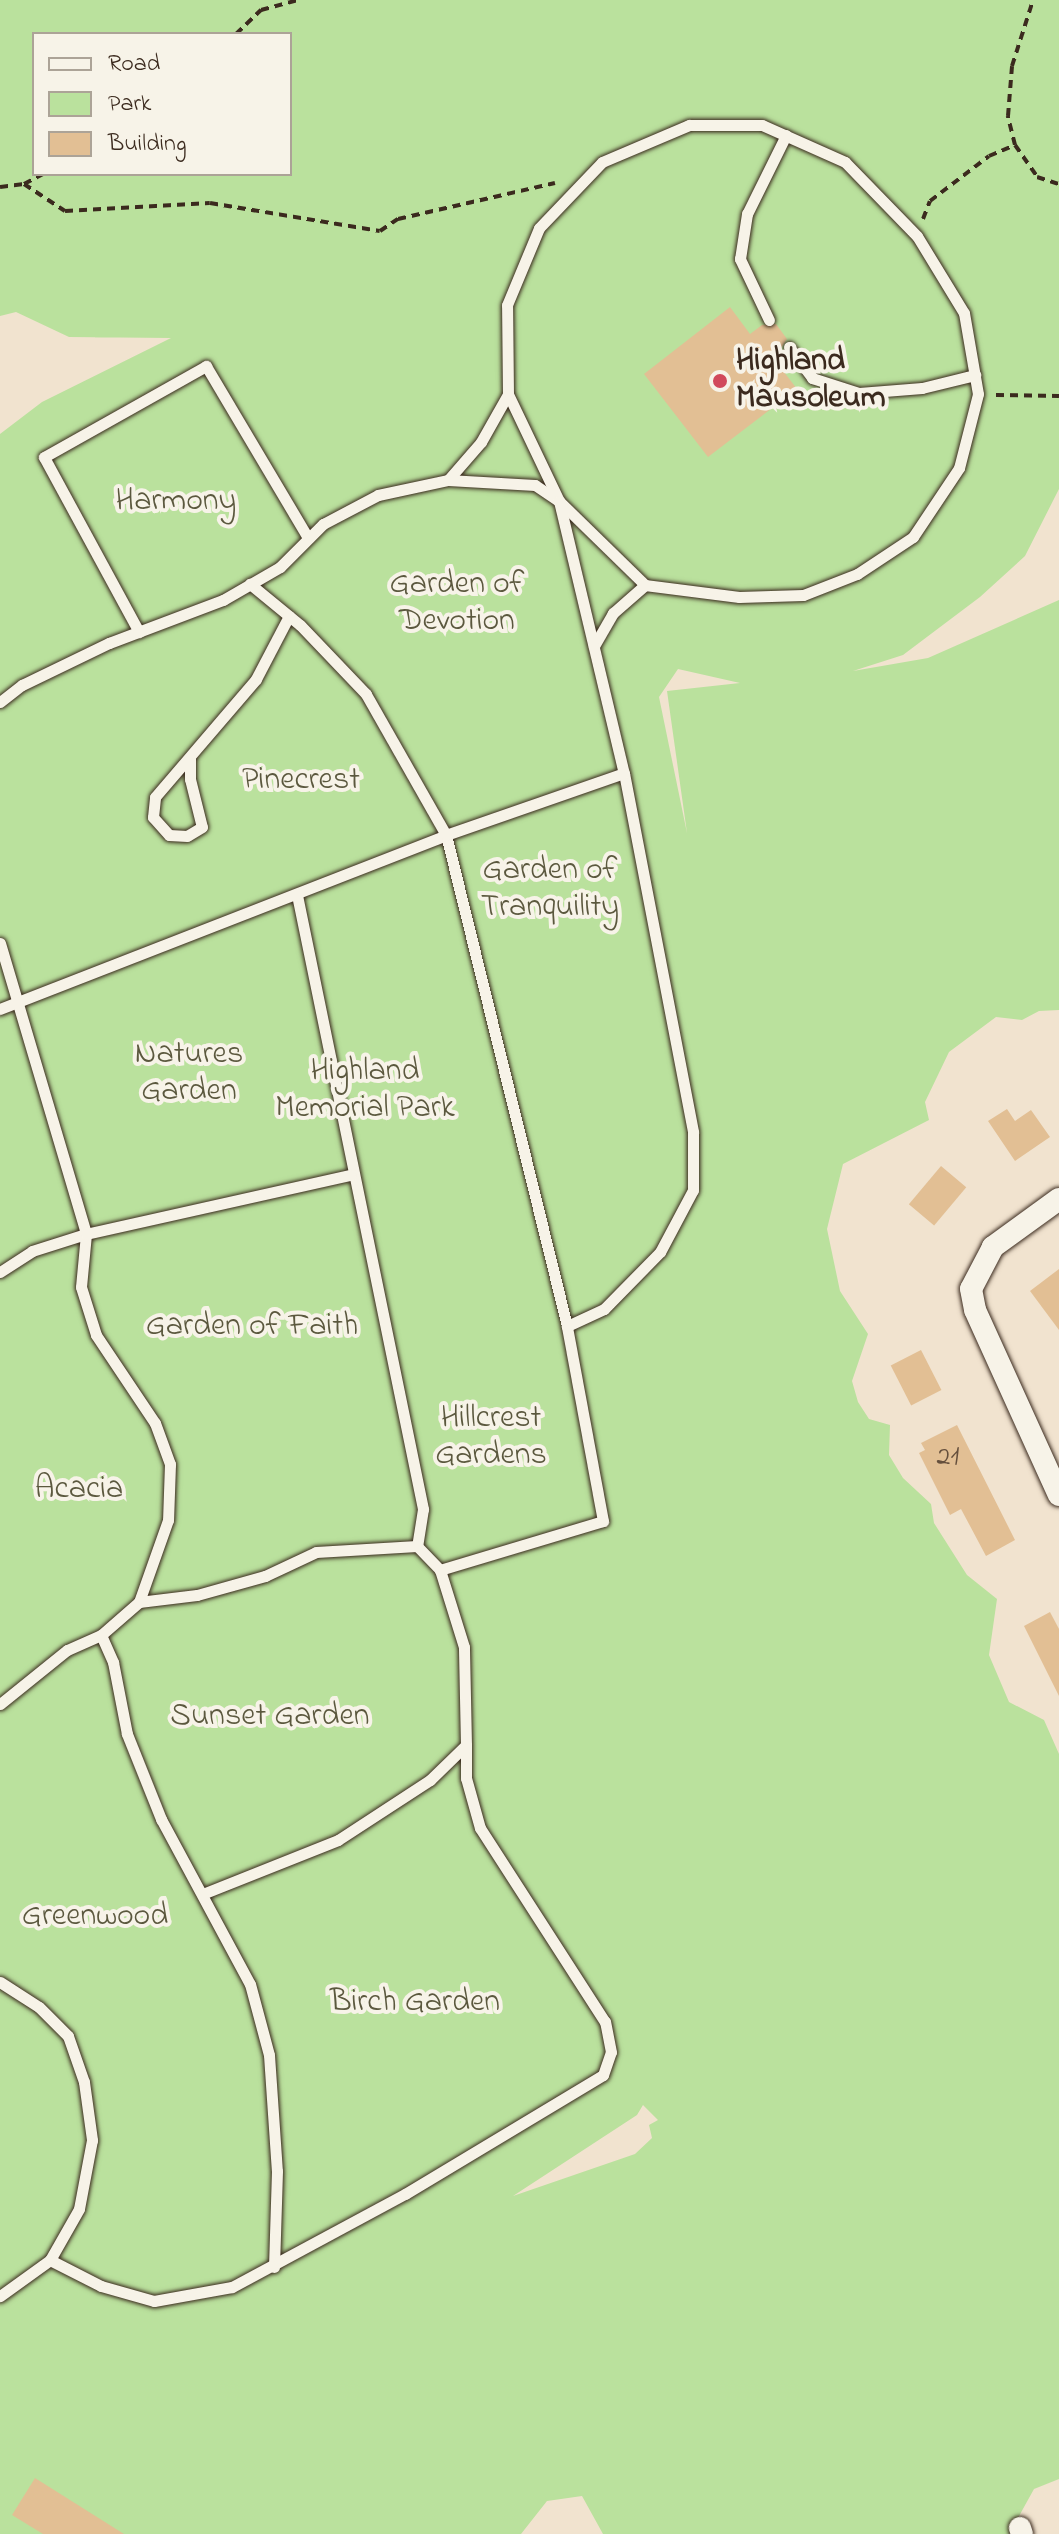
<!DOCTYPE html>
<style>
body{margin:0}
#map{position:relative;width:1059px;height:2534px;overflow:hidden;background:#f1e3cf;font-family:"Indie Flower",sans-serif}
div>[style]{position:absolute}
.green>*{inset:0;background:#bae19d}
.building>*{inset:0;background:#e2bf94;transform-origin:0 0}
.path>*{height:4px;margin-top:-2px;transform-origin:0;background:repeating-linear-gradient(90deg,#3b2a1e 0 8px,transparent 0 14px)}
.roads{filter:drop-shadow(0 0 2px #3b2a1e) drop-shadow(0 0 2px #3b2a1e)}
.lane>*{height:11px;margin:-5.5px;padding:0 5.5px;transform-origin:5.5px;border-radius:5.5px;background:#f7f3e8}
.street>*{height:22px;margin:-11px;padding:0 11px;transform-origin:11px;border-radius:11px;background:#f7f3e8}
.dots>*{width:22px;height:22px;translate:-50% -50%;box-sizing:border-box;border:4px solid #f7f3e8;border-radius:50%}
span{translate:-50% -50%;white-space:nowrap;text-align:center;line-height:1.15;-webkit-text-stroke:8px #f7f3e8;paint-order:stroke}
.number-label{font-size:28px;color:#654f3c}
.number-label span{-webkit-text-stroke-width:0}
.poi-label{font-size:32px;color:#3b2a1e;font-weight:700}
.left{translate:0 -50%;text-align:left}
.park-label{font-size:32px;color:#5b583e}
.legend{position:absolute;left:32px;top:32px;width:260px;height:144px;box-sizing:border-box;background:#f7f3e8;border:2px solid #aca397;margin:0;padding:10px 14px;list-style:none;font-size:24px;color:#3b2a1e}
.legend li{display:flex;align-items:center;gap:16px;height:40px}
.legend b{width:40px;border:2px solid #aca397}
</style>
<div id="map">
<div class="green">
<i style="clip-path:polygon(evenodd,0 0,1059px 0,1059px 489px,1025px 556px,980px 597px,903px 655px,853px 671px,928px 658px,1059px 600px,1059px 1010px,1039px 1011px,1022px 1020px,996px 1017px,949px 1052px,925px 1102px,929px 1120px,843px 1164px,827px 1229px,840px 1291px,868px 1334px,852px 1381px,858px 1402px,869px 1419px,890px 1425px,889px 1455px,903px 1478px,931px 1504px,934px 1523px,967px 1575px,997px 1599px,989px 1655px,1009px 1702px,1044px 1720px,1059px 1754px,1059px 2479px,1034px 2489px,1009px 2534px,603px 2534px,582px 2496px,547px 2501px,521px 2534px,0 2534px,0 434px,42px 402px,171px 338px,69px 337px,16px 312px,0 316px,0 0,34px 34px,290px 34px,290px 174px,34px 174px,34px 34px,0 0,678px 669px,740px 683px,667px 691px,687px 833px,659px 697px,678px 669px,0 0,643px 2105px,658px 2120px,649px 2125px,652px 2138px,635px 2154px,513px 2196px,637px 2115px,643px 2105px)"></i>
</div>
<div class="building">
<i style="clip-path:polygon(730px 307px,750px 334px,762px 325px,776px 324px,787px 339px,774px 359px,797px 389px,708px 457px,644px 374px)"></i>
<i style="clip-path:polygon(1007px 1109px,1015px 1121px,1031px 1110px,1050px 1137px,1015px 1161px,988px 1121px)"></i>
<i style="left:941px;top:1166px;width:33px;height:50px;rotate:40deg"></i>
<i style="clip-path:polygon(1059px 1269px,1059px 1330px,1030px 1291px)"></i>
<i style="left:921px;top:1350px;width:45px;height:34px;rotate:63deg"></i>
<i style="clip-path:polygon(957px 1425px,1015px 1540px,986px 1556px,961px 1509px,950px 1515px,919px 1453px,925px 1450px,921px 1443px)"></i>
<i style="clip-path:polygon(1050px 1612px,1059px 1629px,1059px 1696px,1024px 1626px)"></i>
<i style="clip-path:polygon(35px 2478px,124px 2534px,43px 2534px,12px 2515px)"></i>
</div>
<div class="path">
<i style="left:236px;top:34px;width:35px;rotate:-44deg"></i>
<i style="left:261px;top:10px;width:39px;rotate:-15deg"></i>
<i style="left:1015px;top:145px;width:30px;rotate:-104deg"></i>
<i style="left:1008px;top:116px;width:50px;rotate:-85.4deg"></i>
<i style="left:1012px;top:66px;width:69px;rotate:-72.3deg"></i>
<i style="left:24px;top:184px;width:21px;rotate:-28deg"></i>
<i style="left:0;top:187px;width:24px;rotate:-7deg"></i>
<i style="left:24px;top:184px;width:49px;rotate:33.4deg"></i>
<i style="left:65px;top:211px;width:145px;rotate:-3.2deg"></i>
<i style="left:210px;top:203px;width:172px;rotate:9.4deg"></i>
<i style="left:380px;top:231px;width:22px;rotate:-34deg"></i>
<i style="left:398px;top:219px;width:161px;rotate:-12.9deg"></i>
<i style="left:923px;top:219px;width:19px;rotate:-69deg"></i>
<i style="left:930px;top:201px;width:74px;rotate:-37.3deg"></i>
<i style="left:989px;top:156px;width:28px;rotate:-23deg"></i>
<i style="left:1015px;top:145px;width:39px;rotate:55deg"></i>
<i style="left:1037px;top:177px;width:23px;rotate:18deg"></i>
<i style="left:996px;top:395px;width:63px;rotate:0.9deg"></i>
</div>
<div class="roads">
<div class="lane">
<i style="left:769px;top:320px;width:68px;rotate:-115.4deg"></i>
<i style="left:740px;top:259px;width:46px;rotate:-81.2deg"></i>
<i style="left:747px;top:214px;width:88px;rotate:-63.7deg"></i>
<i style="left:789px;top:347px;width:39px;rotate:53deg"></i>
<i style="left:812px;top:378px;width:49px;rotate:17.7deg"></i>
<i style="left:859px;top:393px;width:63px;rotate:-4.5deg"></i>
<i style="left:922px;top:388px;width:55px;rotate:-13.8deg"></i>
<i style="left:508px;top:394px;width:119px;rotate:64.5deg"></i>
<i style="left:559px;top:501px;width:120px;rotate:44.3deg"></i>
<i style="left:448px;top:480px;width:50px;rotate:-49deg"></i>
<i style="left:481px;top:442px;width:55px;rotate:-60.6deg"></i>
<i style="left:508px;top:394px;width:89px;rotate:-90.6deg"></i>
<i style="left:507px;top:305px;width:83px;rotate:-67.4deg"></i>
<i style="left:539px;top:228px;width:91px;rotate:-46.3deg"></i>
<i style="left:602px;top:162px;width:95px;rotate:-23deg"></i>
<i style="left:689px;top:125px;width:73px"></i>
<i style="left:762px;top:125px;width:91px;rotate:24deg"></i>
<i style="left:845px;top:162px;width:103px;rotate:45.8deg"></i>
<i style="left:917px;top:236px;width:90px;rotate:58.6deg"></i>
<i style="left:964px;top:313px;width:82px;rotate:80.2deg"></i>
<i style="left:978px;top:394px;width:76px;rotate:104.4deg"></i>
<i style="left:959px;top:468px;width:83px;rotate:123.7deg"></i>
<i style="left:913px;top:537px;width:67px;rotate:146.5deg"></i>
<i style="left:857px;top:574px;width:58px;rotate:158.7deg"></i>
<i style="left:803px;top:595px;width:64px;rotate:178.2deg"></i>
<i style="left:739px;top:597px;width:95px;rotate:-172.7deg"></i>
<i style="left:645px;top:585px;width:43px;rotate:138.8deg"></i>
<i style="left:613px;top:613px;width:38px;rotate:120deg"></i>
<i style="left:139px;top:632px;width:199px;rotate:-118.5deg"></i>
<i style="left:44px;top:457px;width:186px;rotate:-29.3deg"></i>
<i style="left:206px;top:366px;width:200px;rotate:59.3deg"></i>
<i style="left:0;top:702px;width:28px;rotate:-38deg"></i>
<i style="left:22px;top:685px;width:97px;rotate:-25.8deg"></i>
<i style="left:109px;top:643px;width:122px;rotate:-20.7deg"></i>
<i style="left:223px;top:600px;width:66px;rotate:-30.1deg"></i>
<i style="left:280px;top:567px;width:61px;rotate:-45deg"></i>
<i style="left:323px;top:524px;width:62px;rotate:-27.8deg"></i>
<i style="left:378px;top:495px;width:72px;rotate:-12.1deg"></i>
<i style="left:448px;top:480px;width:87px;rotate:3.3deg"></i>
<i style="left:535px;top:485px;width:29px;rotate:34deg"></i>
<i style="left:559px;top:501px;width:280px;rotate:76.6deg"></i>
<i style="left:624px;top:773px;width:366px;rotate:79.1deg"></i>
<i style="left:693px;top:1132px;width:58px;rotate:90deg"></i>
<i style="left:693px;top:1190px;width:70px;rotate:118deg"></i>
<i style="left:660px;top:1252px;width:80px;rotate:134.5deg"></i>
<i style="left:604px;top:1309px;width:41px;rotate:155.3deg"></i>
<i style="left:190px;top:758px;width:21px;rotate:90deg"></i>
<i style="left:190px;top:779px;width:49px;rotate:76deg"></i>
<i style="left:202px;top:827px;width:17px;rotate:149deg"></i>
<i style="left:187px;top:836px;width:18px;rotate:-177deg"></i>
<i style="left:169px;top:835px;width:24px;rotate:-132deg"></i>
<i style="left:153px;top:817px;width:20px;rotate:-84deg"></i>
<i style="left:155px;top:797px;width:155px;rotate:-49.4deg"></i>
<i style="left:256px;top:679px;width:71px;rotate:-62.4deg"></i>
<i style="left:297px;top:895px;width:627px;rotate:78.4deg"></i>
<i style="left:423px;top:1509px;width:37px;rotate:99deg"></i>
<i style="left:0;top:943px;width:303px;rotate:73.5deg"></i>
<i style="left:86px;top:1234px;width:53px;rotate:95.4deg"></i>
<i style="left:81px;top:1287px;width:50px;rotate:72.6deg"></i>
<i style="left:96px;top:1335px;width:106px;rotate:56.2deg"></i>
<i style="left:155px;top:1423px;width:44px;rotate:69.9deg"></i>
<i style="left:170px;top:1464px;width:56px;rotate:92deg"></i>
<i style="left:168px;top:1520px;width:87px;rotate:109.5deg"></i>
<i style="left:139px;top:1602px;width:50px;rotate:139deg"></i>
<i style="left:101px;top:1635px;width:37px;rotate:156deg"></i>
<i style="left:67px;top:1650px;width:86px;rotate:141.1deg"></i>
<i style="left:0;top:1009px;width:479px;rotate:-21.3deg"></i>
<i style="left:446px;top:835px;width:188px;rotate:-19.2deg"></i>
<i style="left:0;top:1272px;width:38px;rotate:-33deg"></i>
<i style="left:32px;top:1251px;width:57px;rotate:-17.5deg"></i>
<i style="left:86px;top:1234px;width:271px;rotate:-12.6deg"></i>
<i style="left:139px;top:1602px;width:58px;rotate:-6.9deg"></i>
<i style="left:197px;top:1595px;width:71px;rotate:-15.6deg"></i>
<i style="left:265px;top:1576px;width:56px;rotate:-25.2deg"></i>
<i style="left:316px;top:1552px;width:101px;rotate:-3.4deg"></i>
<i style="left:417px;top:1546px;width:33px;rotate:46deg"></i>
<i style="left:101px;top:1635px;width:30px;rotate:66deg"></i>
<i style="left:113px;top:1662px;width:73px;rotate:79deg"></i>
<i style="left:127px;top:1734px;width:92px;rotate:68.2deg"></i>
<i style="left:161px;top:1819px;width:187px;rotate:61.7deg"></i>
<i style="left:250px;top:1984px;width:73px;rotate:75deg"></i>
<i style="left:269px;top:2055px;width:116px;rotate:86.1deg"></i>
<i style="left:277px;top:2171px;width:96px;rotate:91.8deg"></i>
<i style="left:205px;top:1893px;width:143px;rotate:-21.7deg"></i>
<i style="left:338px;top:1840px;width:110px;rotate:-33.1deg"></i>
<i style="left:430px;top:1780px;width:50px;rotate:-44.2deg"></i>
<i style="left:466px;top:1745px;width:98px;rotate:-91.2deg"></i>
<i style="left:464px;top:1647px;width:81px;rotate:-107.3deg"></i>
<i style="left:440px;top:1570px;width:170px;rotate:-16.7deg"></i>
<i style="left:603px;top:1521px;width:198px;rotate:-100.5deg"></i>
<i style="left:567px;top:1326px;width:506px;rotate:-103.84deg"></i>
<i style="left:446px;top:835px;width:162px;rotate:-119.6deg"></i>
<i style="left:366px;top:694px;width:95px;rotate:-133.7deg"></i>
<i style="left:300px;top:625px;width:65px;rotate:-140.6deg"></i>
<i style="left:0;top:1982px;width:46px;rotate:32.7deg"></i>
<i style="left:39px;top:2007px;width:41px;rotate:45deg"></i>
<i style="left:68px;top:2036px;width:49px;rotate:70.8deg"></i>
<i style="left:84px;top:2082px;width:59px;rotate:82.1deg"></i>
<i style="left:92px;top:2140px;width:70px;rotate:100.7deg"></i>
<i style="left:79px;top:2209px;width:59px;rotate:119.6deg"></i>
<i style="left:50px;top:2260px;width:62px;rotate:144.2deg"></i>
<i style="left:50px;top:2260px;width:57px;rotate:27deg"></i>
<i style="left:101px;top:2286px;width:55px;rotate:15.8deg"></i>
<i style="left:154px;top:2301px;width:79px;rotate:-10.2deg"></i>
<i style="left:232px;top:2287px;width:196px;rotate:-28.3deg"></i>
<i style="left:405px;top:2194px;width:231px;rotate:-31deg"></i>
<i style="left:603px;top:2075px;width:24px;rotate:-71deg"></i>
<i style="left:611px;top:2052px;width:31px;rotate:-101deg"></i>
<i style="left:605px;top:2022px;width:231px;rotate:-122.8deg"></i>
<i style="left:480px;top:1828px;width:52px;rotate:-105.6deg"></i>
<i style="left:466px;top:1778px;width:33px;rotate:-90deg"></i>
</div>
<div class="street">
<i style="left:1059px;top:1199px;width:82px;rotate:144deg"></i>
<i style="left:993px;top:1247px;width:47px;rotate:117.6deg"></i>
<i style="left:971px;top:1289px;width:21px;rotate:79deg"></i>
<i style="left:975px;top:1310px;width:203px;rotate:65.6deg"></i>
<i style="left:1020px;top:2528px;width:6px;rotate:72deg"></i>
</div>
</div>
<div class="dots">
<i style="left:720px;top:381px;background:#d1495b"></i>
</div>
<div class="number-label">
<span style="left:948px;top:1458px">21</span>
</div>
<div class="poi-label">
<span class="left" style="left:736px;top:381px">Highland<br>Mausoleum</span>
</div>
<div class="park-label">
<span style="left:176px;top:502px">Harmony</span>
<span style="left:457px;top:604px">Garden of<br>Devotion</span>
<span style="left:301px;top:781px">Pinecrest</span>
<span style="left:550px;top:890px">Garden of<br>Tranquility</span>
<span style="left:189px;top:1074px">Natures<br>Garden</span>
<span style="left:365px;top:1091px">Highland<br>Memorial Park</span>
<span style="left:252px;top:1327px">Garden of Faith</span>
<span style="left:491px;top:1438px">Hillcrest<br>Gardens</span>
<span style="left:79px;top:1490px">Acacia</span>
<span style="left:270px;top:1717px">Sunset Garden</span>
<span style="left:95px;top:1917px">Greenwood</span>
<span style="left:415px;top:2003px">Birch Garden</span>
</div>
<ul class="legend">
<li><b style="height:10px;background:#f7f3e8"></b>Road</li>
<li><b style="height:22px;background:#bae19d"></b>Park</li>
<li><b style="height:22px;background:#e2bf94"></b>Building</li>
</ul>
</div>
